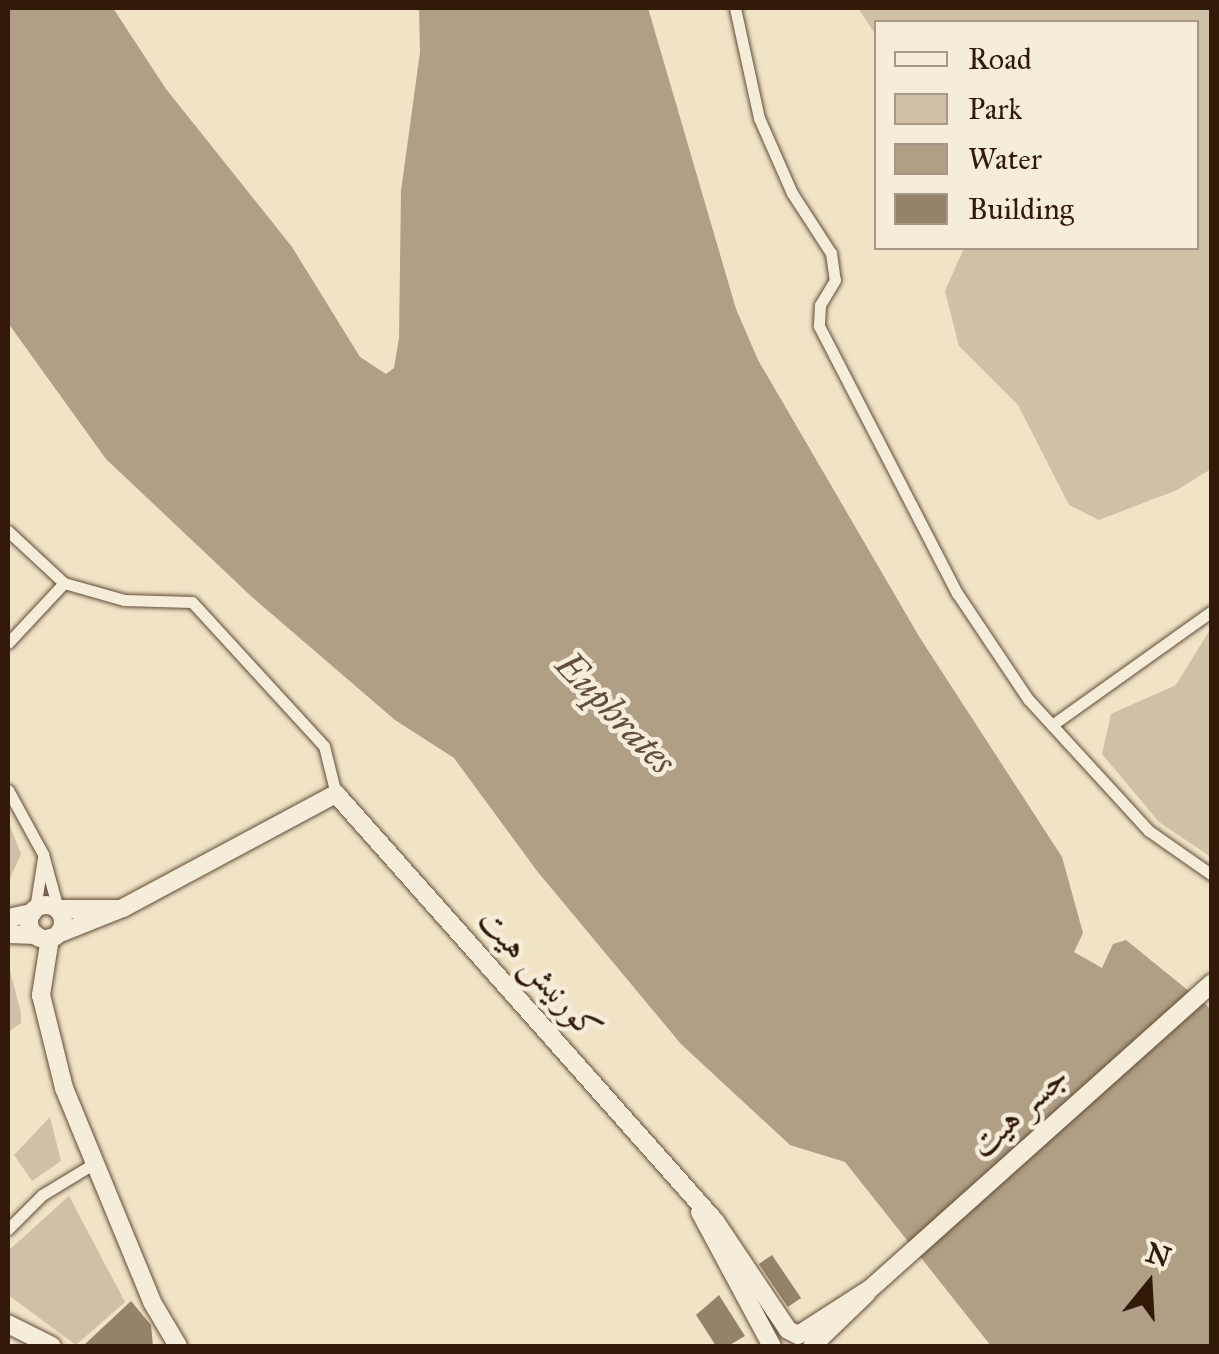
<!DOCTYPE html>
<meta charset="utf-8">
<style>
body{margin:0}
#map{position:relative;width:1219px;height:1354px;overflow:hidden;background:#f0e3c6;font-family:"IM FELL Great Primer",Amiri,serif}
div>[style]{position:absolute}
.green>*{inset:0;background:#d0c1a6}
.water>*{inset:0;background:#b09e85}
.building>*{inset:0;background:#95826a;transform-origin:0 0}
.roads{filter:drop-shadow(0 0 2px #624c37) drop-shadow(0 0 2px #624c37)}
.street>*{height:11px;margin:-5.5px;padding:0 5.5px;transform-origin:5.5px;border-radius:5.5px;background:#f5edda}
.secondary>*{height:18px;margin:-9px;padding:0 9px;transform-origin:9px;border-radius:9px;background:#f5edda}
.secondary>.ring{margin:-9px;padding:0;box-sizing:content-box;background:none;border:18px solid #f5edda;border-radius:50%}
span{translate:-50% -50%;white-space:nowrap;text-align:center;line-height:1.15;-webkit-text-stroke:9px #f5edda;paint-order:stroke}
.street-label{font-size:35px;color:#331907}
.water-label{font-size:38px;color:#654e39;font-style:italic}
.frame{position:absolute;inset:0;border:10px solid #331907;pointer-events:none}
.legend{position:absolute;left:874px;top:20px;width:325px;height:230px;box-sizing:border-box;background:#f5edda;border:2px solid #a79886;margin:0;padding:12px 18px;list-style:none;font-size:30px;color:#331907}
.legend li{display:flex;align-items:center;gap:20px;height:50px}
.legend b{width:50px;border:2px solid #a79886}
.north{position:absolute;left:1099px;top:1234px;width:100px;height:100px;-webkit-text-stroke:8px #f5edda;paint-order:stroke;rotate:18deg;font-size:28px;font-weight:700;line-height:40px;text-align:center;color:#331907}
.north::after{content:'';display:block;margin:auto;width:35px;height:45px;background:#331907;clip-path:polygon(50% 0,100% 100%,50% 72%,0 100%)}
</style>
<div id="map">
<div class="green">
<i style="clip-path:polygon(858px 8px,1211px 8px,1211px 469px,1177px 490px,1099px 520px,1069px 505px,1018px 405px,959px 346px,945px 291px,964px 248px,1196px 248px,1196px 22px,876px 22px,876px 91px,875px 34px)"></i>
<i style="clip-path:polygon(1211px 628px,1211px 857px,1159px 822px,1102px 754px,1111px 714px,1176px 685px)"></i>
<i style="clip-path:polygon(8px 821px,21px 854px,8px 883px)"></i>
<i style="clip-path:polygon(8px 963px,21px 1013px,21px 1023px,8px 1032px)"></i>
<i style="clip-path:polygon(50px 1117px,61px 1161px,32px 1181px,14px 1155px)"></i>
<i style="clip-path:polygon(69px 1196px,125px 1302px,76px 1345px,8px 1295px,8px 1251px)"></i>
</div>
<div class="water">
<i style="clip-path:polygon(8px 8px,113px 8px,166px 89px,292px 247px,360px 357px,386px 374px,394px 368px,399px 338px,401px 191px,420px 52px,419px 8px,648px 8px,736px 309px,758px 360px,920px 638px,1062px 857px,1083px 933px,1074px 952px,1102px 968px,1113px 944px,1126px 940px,1211px 1009px,1211px 1346px,991px 1346px,845px 1162px,790px 1145px,681px 1044px,537px 871px,454px 758px,395px 720px,252px 597px,106px 459px,8px 323px)"></i>
</div>
<div class="building">
<i style="left:772px;top:1255px;width:52px;height:16px;rotate:56deg"></i>
<i style="clip-path:polygon(719px 1295px,745px 1336px,728px 1346px,716px 1346px,696px 1315px)"></i>
<i style="clip-path:polygon(131px 1301px,151px 1325px,153px 1346px,83px 1346px)"></i>
</div>
<div class="roads">
<div class="street">
<i style="left:735px;top:8px;width:113px;rotate:77.7deg"></i>
<i style="left:759px;top:118px;width:82px;rotate:66.3deg"></i>
<i style="left:792px;top:193px;width:72px;rotate:57deg"></i>
<i style="left:831px;top:253px;width:27px;rotate:82deg"></i>
<i style="left:835px;top:280px;width:29px;rotate:121deg"></i>
<i style="left:820px;top:305px;width:21px;rotate:93deg"></i>
<i style="left:819px;top:326px;width:301px;rotate:62.7deg"></i>
<i style="left:957px;top:593px;width:128px;rotate:56.2deg"></i>
<i style="left:1028px;top:699px;width:179px;rotate:47.5deg"></i>
<i style="left:1149px;top:831px;width:77px;rotate:34.9deg"></i>
<i style="left:8px;top:531px;width:76px;rotate:42.9deg"></i>
<i style="left:8px;top:643px;width:82px;rotate:-47deg"></i>
<i style="left:64px;top:583px;width:62px;rotate:15.8deg"></i>
<i style="left:124px;top:600px;width:68px;rotate:1.7deg"></i>
<i style="left:192px;top:602px;width:195px;rotate:47.5deg"></i>
<i style="left:324px;top:746px;width:49px;rotate:76deg"></i>
<i style="left:1052px;top:725px;width:196px;rotate:-35.5deg"></i>
<i style="left:8px;top:790px;width:73px;rotate:61.3deg"></i>
<i style="left:43px;top:854px;width:57px;rotate:74.7deg"></i>
<i style="left:35px;top:909px;width:52px;rotate:-81.1deg"></i>
<i style="left:8px;top:1229px;width:48px;rotate:-45deg"></i>
<i style="left:42px;top:1195px;width:60px;rotate:-31.3deg"></i>
</div>
<div class="secondary">
<i class="ring" style="left:29px;top:905px;width:16px;height:16px"></i>
<i style="left:58px;top:909px;width:59px"></i>
<i style="left:8px;top:918px;width:25px;rotate:-12deg"></i>
<i style="left:8px;top:934px;width:28px;rotate:2deg"></i>
<i style="left:58px;top:934px;width:70px;rotate:-21.8deg"></i>
<i style="left:123px;top:908px;width:242px;rotate:-28.2deg"></i>
<i style="left:336px;top:794px;width:571px;rotate:48.41deg"></i>
<i style="left:715px;top:1221px;width:131px;rotate:56.2deg"></i>
<i style="left:788px;top:1330px;width:11px;rotate:27deg"></i>
<i style="left:798px;top:1335px;width:85px;rotate:-32.6deg"></i>
<i style="left:870px;top:1289px;width:459px;rotate:-41.8deg"></i>
<i style="left:50px;top:938px;width:58px;rotate:99deg"></i>
<i style="left:41px;top:995px;width:96px;rotate:76.1deg"></i>
<i style="left:64px;top:1088px;width:231px;rotate:67.6deg"></i>
<i style="left:152px;top:1302px;width:51px;rotate:59.4deg"></i>
<i style="left:700px;top:1212px;width:152px;rotate:61.8deg"></i>
<i style="left:8px;top:1324px;width:49px;rotate:26.6deg"></i>
<i style="left:812px;top:1346px;width:76px;rotate:-43.9deg"></i>
</div>
</div>
<div class="street-label">
<span style="left:540px;top:974px;rotate:48deg">كورنيش هيت</span>
<span style="left:1019px;top:1111px;rotate:-42deg">جسر هيت</span>
</div>
<div class="water-label">
<span style="left:615px;top:713px;rotate:46deg">Euphrates</span>
</div>
<div class="frame"></div>
<ul class="legend">
<li><b style="height:12px;background:#f5edda"></b>Road</li>
<li><b style="height:28px;background:#d0c1a6"></b>Park</li>
<li><b style="height:28px;background:#b09e85"></b>Water</li>
<li><b style="height:28px;background:#95826a"></b>Building</li>
</ul>
<div class="north">N</div>
</div>
